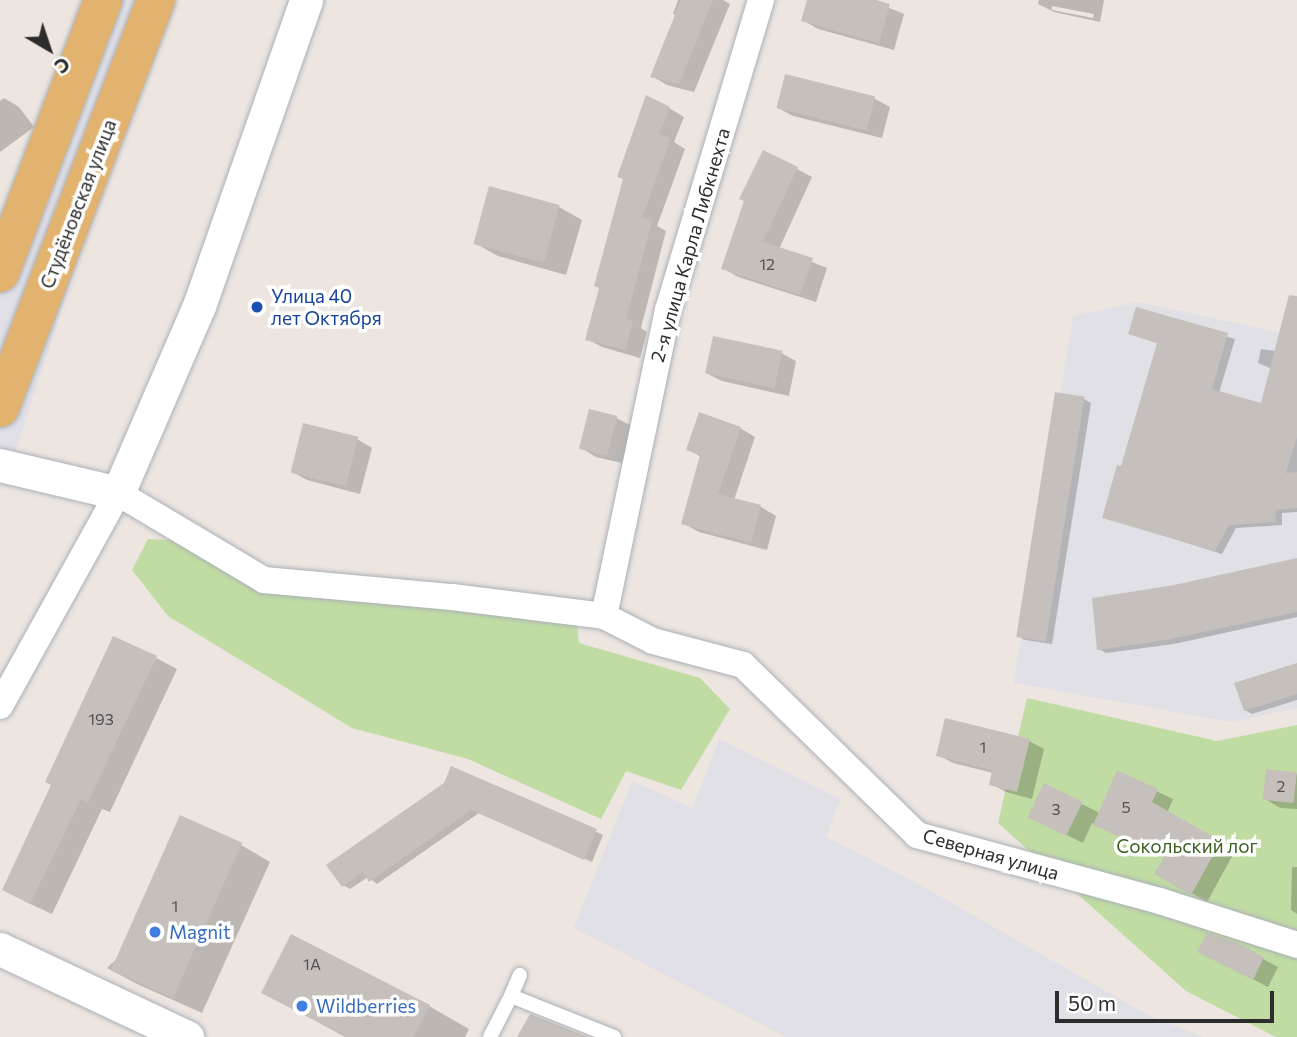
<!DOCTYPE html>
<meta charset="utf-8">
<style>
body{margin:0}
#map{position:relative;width:1297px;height:1037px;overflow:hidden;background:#ece5e0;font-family:Commissioner,sans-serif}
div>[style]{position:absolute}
.industrial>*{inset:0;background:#e0e0e6}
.green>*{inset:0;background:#c1dca3}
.shadow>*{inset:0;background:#0003}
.building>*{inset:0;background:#c5c0bb;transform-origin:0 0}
.roads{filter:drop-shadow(0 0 2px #acb0b7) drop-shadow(0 0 2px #acb0b7)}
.service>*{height:14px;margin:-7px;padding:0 7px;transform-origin:7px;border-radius:7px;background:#fff}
.minor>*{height:26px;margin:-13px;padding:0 13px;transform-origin:13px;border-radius:13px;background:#fff}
.tertiary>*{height:33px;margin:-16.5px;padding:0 16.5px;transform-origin:16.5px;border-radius:16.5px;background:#fff}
.primary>*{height:38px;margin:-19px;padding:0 19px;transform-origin:19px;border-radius:19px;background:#e2b26f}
.dots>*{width:19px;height:19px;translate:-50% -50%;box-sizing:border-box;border:4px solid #fff;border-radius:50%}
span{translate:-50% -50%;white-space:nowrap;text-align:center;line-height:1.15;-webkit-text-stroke:7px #fff;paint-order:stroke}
.number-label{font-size:16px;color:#525150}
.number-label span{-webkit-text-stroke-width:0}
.street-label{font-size:19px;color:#2c2c2c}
.transit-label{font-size:19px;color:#164399}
.left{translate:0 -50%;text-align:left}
.park-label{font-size:19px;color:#3c6223}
.shop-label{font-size:19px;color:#366cbe}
.north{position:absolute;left:14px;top:14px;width:70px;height:70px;-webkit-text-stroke:5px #fff;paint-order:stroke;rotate:141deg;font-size:19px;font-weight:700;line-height:28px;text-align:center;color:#2c2c2c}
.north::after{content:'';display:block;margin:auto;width:24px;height:32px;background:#2c2c2c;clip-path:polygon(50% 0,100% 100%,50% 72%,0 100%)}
.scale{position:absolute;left:1055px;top:991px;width:219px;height:32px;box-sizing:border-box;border:4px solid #2c2c2c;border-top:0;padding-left:9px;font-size:21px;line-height:24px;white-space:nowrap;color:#2c2c2c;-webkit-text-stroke:5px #fff;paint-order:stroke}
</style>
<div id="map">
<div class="industrial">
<i style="clip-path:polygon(103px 0,162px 0,10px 468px,0 461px,0 273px)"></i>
<i style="clip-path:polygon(1138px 302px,1297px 336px,1297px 708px,1231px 722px,1014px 683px,1073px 316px)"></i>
<i style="clip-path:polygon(719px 739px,840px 799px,826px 837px,913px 881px,1148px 1015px,1203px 1037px,786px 1037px,574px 928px,632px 781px,693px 808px)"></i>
</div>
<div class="green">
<i style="clip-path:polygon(148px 539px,170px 540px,263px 591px,577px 622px,579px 643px,700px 678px,730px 709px,681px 790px,626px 771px,601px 819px,468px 759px,352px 728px,168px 616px,132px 570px)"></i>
<i style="clip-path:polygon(1027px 698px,1217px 741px,1297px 725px,1297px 1037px,1276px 1037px,1186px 991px,998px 823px)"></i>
</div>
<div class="shadow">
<i style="clip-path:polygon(678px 0,723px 0,730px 4px,694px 92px,667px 85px,652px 76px,677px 16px,673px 14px)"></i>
<i style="clip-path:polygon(809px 0,870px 0,904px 14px,894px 50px,818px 29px,803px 20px)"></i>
<i style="clip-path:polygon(evenodd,1039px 0,1104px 0,1100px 22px,1054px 12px,1038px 4px,1039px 0,1052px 6px,1094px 14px,1093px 18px,1052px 10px,1052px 6px)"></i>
<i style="clip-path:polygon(4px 98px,19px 107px,34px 127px,0 152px,0 101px)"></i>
<i style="clip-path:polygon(875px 99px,890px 107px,882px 138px,793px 116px,778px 108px)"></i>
<i style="clip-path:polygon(669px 108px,684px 117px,674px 142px,685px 149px,657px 226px,666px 231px,641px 328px,647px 332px,640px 358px,602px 347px,587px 339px,601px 288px,596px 286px)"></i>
<i style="clip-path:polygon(797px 169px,812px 177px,779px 249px,827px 268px,816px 302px,738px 277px,723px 268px)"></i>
<i style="clip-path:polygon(559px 207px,582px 220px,566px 275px,498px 256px,475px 243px)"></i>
<i style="clip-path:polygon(1137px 309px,1235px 339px,1219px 393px,1262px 406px,1272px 369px,1258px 363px,1261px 349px,1276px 351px,1297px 342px,1297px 512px,1282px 513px,1282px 525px,1236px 528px,1222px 554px,1104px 517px,1122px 469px,1159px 344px,1130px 334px)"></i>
<i style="clip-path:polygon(781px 353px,796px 361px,789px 396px,722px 381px,706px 373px)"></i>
<i style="clip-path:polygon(1084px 399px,1091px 403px,1052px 644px,1025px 640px,1018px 636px)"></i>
<i style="clip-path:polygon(616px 418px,632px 426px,622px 463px,596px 457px,581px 448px)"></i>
<i style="clip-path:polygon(740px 428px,755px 437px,734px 500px,761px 507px,776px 516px,767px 550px,699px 532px,683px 523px,701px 457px,688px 449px)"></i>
<i style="clip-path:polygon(357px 439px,372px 448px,360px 494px,307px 480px,292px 472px)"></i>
<i style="clip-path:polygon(1297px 560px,1297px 617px,1174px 644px,1106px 653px,1099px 649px,1174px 587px)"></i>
<i style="clip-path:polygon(156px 658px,177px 669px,110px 812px,102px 809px,52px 914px,24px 901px)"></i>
<i style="clip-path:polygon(1297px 665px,1297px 700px,1252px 714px,1245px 710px)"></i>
<i style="clip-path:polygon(1029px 741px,1044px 749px,1032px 799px,1006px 792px,991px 784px,993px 773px,953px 763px,938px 755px)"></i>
<i style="clip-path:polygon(452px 768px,603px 835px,592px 862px,479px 813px,377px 884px,368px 877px,350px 889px,343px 885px,445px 784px)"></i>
<i style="clip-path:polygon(1118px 773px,1173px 799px,1167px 813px,1235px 851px,1207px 902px,1157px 873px,1165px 858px,1092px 823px,1083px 843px,1046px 825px,1045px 786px,1100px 813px)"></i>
<i style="clip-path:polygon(1297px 774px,1297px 809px,1280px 808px,1265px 799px)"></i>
<i style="clip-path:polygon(241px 845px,270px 862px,202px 1013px,137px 984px,107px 968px)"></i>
<i style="clip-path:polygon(1292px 867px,1297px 867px,1297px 914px,1291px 910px)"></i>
<i style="clip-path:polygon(1234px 943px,1278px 967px,1268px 987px,1215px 960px)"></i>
<i style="clip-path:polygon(263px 992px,429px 1006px,469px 1029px,465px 1037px,345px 1037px)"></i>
</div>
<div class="building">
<i style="clip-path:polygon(681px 0,713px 0,679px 84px,650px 77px)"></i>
<i style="clip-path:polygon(807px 0,876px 0,890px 4px,879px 43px,801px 21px)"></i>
<i style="left:785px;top:74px;width:93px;height:35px;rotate:14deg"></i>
<i style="clip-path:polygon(646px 95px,670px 107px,659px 134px,671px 138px,642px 218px,652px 221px,626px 319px,633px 321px,625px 350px,585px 340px,599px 288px,594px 286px,623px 179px,617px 177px)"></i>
<i style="clip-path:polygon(763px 150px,798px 167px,763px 242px,813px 258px,800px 295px,721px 269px,744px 201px,739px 199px)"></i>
<i style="left:489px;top:186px;width:73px;height:60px;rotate:15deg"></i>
<i style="clip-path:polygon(1289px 295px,1297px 296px,1297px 437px,1286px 473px,1297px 472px,1297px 508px,1275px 510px,1276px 522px,1229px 525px,1215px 551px,1102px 518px,1117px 465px,1121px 466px,1157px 343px,1128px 334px,1136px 307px,1228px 333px,1212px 389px,1261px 403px)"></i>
<i style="left:713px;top:336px;width:71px;height:38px;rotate:12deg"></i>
<i style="left:1055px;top:392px;width:30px;height:248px;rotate:9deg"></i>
<i style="left:589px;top:409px;width:29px;height:41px;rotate:14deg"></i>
<i style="clip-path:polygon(699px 412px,741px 427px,718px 494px,761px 505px,751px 543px,681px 524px,700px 455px,686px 450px)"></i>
<i style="left:303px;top:423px;width:57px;height:51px;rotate:14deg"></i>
<i style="clip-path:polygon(1297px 558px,1297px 612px,1166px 640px,1097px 650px,1092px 598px,1174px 585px)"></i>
<i style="clip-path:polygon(113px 636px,157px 656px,88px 802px,81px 799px,30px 904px,2px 890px,51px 785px,45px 782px)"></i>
<i style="clip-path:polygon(1297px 663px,1297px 694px,1244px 711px,1234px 683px)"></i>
<i style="clip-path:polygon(945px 718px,1030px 739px,1017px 792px,989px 785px,992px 770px,936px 756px)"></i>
<i style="clip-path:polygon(451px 766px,597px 829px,584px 860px,471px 810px,369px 882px,363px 872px,342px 887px,326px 865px,444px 783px)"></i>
<i style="left:1266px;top:769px;width:31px;height:31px;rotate:6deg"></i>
<i style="clip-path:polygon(1117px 770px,1158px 789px,1152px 802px,1221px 841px,1191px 895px,1154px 874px,1164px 857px,1093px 825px)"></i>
<i style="left:1044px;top:783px;width:43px;height:38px;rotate:26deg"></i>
<i style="left:180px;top:815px;width:68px;height:170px;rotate:24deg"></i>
<i style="clip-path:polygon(1207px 933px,1235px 942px,1264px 957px,1253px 980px,1197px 952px)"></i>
<i style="clip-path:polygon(291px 934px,430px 1005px,413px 1037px,347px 1037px,261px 993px)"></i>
<i style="clip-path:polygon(530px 1014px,588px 1037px,517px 1037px)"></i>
</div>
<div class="roads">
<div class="service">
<i style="left:511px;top:996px;width:23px;rotate:-67deg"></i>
<i style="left:490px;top:1037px;width:46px;rotate:-62.9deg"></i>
<i style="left:511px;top:996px;width:111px;rotate:21.7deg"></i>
</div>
<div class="minor">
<i style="left:604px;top:616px;width:313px;rotate:-78.2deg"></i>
<i style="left:668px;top:310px;width:324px;rotate:-73.3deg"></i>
<i style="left:0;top:706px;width:244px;rotate:-61deg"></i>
<i style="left:118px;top:493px;width:170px;rotate:30.8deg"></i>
<i style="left:264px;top:580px;width:189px;rotate:5.2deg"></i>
<i style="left:452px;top:597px;width:153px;rotate:7.1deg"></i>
<i style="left:604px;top:616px;width:55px;rotate:27deg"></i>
<i style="left:653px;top:641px;width:93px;rotate:14.9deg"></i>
<i style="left:743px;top:665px;width:243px;rotate:44.3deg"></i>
<i style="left:917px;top:835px;width:252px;rotate:15.2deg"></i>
<i style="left:1160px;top:901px;width:144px;rotate:17.8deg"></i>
</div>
<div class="tertiary">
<i style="left:0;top:465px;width:121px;rotate:13.3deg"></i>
<i style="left:118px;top:493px;width:204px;rotate:-66.6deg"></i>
<i style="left:199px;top:306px;width:324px;rotate:-70.7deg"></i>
<i style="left:0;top:949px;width:207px;rotate:25.2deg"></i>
</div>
<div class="primary">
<i style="left:0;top:273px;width:292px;rotate:-69.3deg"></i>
<i style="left:0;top:408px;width:437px;rotate:-69.1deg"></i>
</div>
</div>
<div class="dots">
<i style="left:257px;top:307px;background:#1a4fb4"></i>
<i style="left:155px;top:932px;background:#3f7fe0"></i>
<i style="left:302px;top:1006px;background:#3f7fe0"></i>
</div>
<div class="number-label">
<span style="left:767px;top:264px">12</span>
<span style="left:101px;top:719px">193</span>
<span style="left:983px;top:747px">1</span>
<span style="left:1281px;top:786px">2</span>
<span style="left:1126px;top:807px">5</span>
<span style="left:1056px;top:809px">3</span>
<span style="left:175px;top:906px">1</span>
<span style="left:312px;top:964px">1А</span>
</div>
<div class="street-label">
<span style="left:78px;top:204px;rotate:-69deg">Студёновская улица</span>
<span style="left:690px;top:245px;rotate:-74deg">2-я улица Карла Либкнехта</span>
<span style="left:991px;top:854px;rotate:16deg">Северная улица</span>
</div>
<div class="transit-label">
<span class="left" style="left:271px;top:307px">Улица 40<br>лет Октября</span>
</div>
<div class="park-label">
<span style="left:1187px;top:846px">Сокольский лог</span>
</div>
<div class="shop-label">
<span class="left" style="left:169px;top:932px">Magnit</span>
<span class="left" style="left:316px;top:1006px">Wildberries</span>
</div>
<div class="north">С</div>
<div class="scale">50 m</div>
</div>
